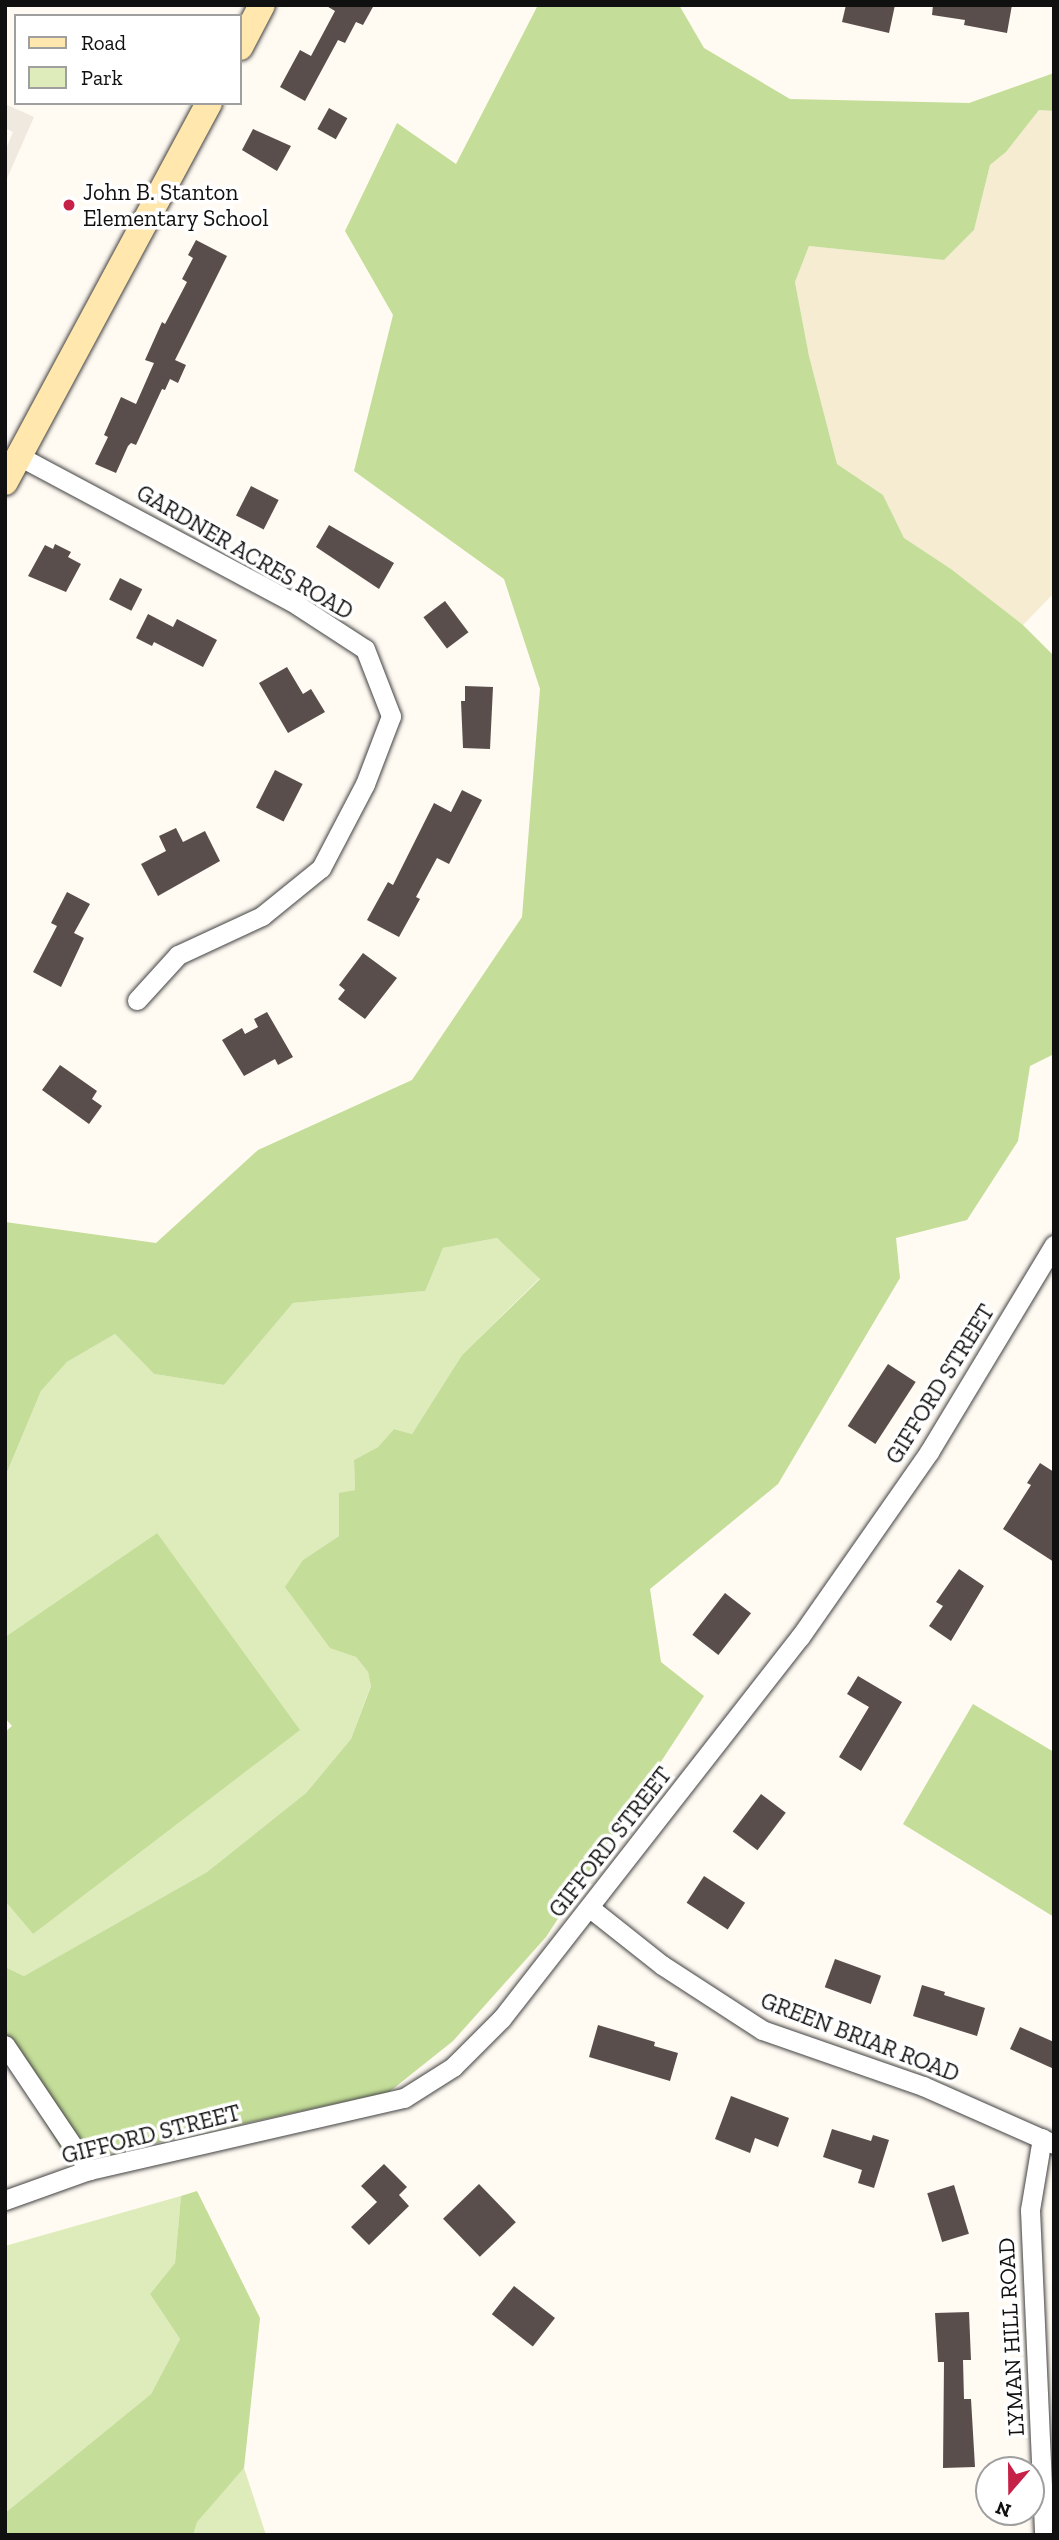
<!DOCTYPE html>
<style>
body{margin:0}
#map{position:relative;width:1059px;height:2540px;overflow:hidden;background:#fffaf2;font-family:"Zilla Slab",serif}
div>[style]{position:absolute}
.farmland>*{inset:0;background:#f6ecd1}
.green>*{inset:0;background:#ddecba}
.forest>*{inset:0;background:#c4dd98}
.plaza>*{inset:0;background:#f0e9e0}
.building>*{inset:0;background:#594e4b;transform-origin:0 0}
.roads{filter:drop-shadow(0 0 2px #434343) drop-shadow(0 0 2px #434343)}
.minor>*{height:19px;margin:-9.5px;padding:0 9.5px;transform-origin:9.5px;border-radius:9.5px;background:#fff}
.secondary>*{height:26px;margin:-13px;padding:0 13px;transform-origin:13px;border-radius:13px;background:#ffe7ad}
.dots>*{width:19px;height:19px;translate:-50% -50%;box-sizing:border-box;border:4px solid #fff;border-radius:50%}
span{translate:-50% -50%;white-space:nowrap;text-align:center;line-height:1.15;-webkit-text-stroke:7px #fff;paint-order:stroke}
.poi-label{font-size:23px;color:#101010}
.left{translate:0 -50%;text-align:left}
.street-label{font-size:23px;color:#101010}
.frame{position:absolute;inset:0;border:7px solid #101010;pointer-events:none}
.legend{position:absolute;left:14px;top:14px;width:228px;height:91px;box-sizing:border-box;background:#fff;border:2px solid #9f9f9f;margin:0;padding:9px 12px;list-style:none;font-size:21px;color:#101010}
.legend li{display:flex;align-items:center;gap:14px;height:35px}
.legend b{width:35px;border:2px solid #9f9f9f}
.north{position:absolute;left:975px;top:2456px;width:70px;height:70px;box-sizing:border-box;background:#fff;border:2px solid #9f9f9f;border-radius:50%;rotate:200deg;font-size:19px;font-weight:700;line-height:28px;text-align:center;color:#101010}
.north::after{content:'';display:block;margin:auto;width:24px;height:32px;background:#c62247;clip-path:polygon(50% 0,100% 100%,50% 72%,0 100%)}
</style>
<div id="map">
<div class="farmland">
<i style="clip-path:polygon(1039px 110px,1054px 111px,1054px 593px,1023px 625px,951px 569px,904px 538px,883px 495px,837px 464px,809px 356px,795px 282px,809px 246px,944px 260px,974px 230px,990px 165px,1006px 152px)"></i>
</div>
<div class="green">
<i style="clip-path:polygon(497px 1238px,540px 1278px,462px 1355px,412px 1434px,394px 1429px,378px 1447px,354px 1460px,355px 1490px,339px 1494px,339px 1536px,303px 1560px,330px 1647px,356px 1657px,368px 1672px,371px 1685px,351px 1739px,306px 1793px,207px 1872px,24px 1976px,5px 1967px,5px 1901px,33px 1934px,157px 1533px,5px 1637px,5px 1477px,41px 1391px,67px 1362px,115px 1334px,154px 1374px,224px 1385px,293px 1303px,424px 1291px,443px 1248px)"></i>
<i style="clip-path:polygon(181px 2196px,175px 2263px,150px 2294px,180px 2339px,151px 2394px,5px 2513px,5px 2246px)"></i>
<i style="clip-path:polygon(244px 2468px,266px 2535px,193px 2535px,196px 2522px)"></i>
</div>
<div class="forest">
<i style="clip-path:polygon(538px 5px,679px 5px,704px 48px,790px 99px,969px 103px,1054px 73px,1054px 111px,1039px 110px,1006px 152px,990px 165px,974px 230px,944px 260px,809px 246px,795px 282px,809px 356px,837px 464px,883px 495px,904px 538px,951px 569px,1023px 625px,1054px 656px,1054px 1054px,1030px 1066px,1018px 1141px,967px 1220px,896px 1238px,900px 1278px,778px 1484px,650px 1589px,661px 1662px,704px 1696px,546px 1937px,453px 2041px,389px 2092px,69px 2162px,5px 2057px,5px 1967px,24px 1976px,207px 1872px,306px 1793px,351px 1739px,371px 1686px,368px 1672px,356px 1657px,330px 1648px,285px 1587px,303px 1560px,339px 1536px,339px 1493px,355px 1490px,354px 1460px,378px 1447px,394px 1429px,412px 1434px,462px 1355px,540px 1279px,497px 1238px,443px 1248px,425px 1291px,293px 1303px,224px 1385px,154px 1374px,115px 1334px,67px 1362px,41px 1391px,5px 1477px,5px 1222px,156px 1243px,258px 1150px,412px 1080px,522px 917px,540px 689px,504px 579px,354px 471px,393px 315px,345px 231px,397px 123px,456px 164px)"></i>
<i style="clip-path:polygon(157px 1533px,300px 1730px,33px 1934px,5px 1901px,5px 1732px,12px 1726px,5px 1718px,5px 1637px)"></i>
<i style="clip-path:polygon(973px 1704px,1054px 1752px,1054px 1917px,903px 1824px)"></i>
<i style="clip-path:polygon(197px 2191px,260px 2318px,244px 2468px,197px 2522px,193px 2535px,5px 2535px,5px 2513px,151px 2394px,180px 2339px,150px 2294px,175px 2263px,181px 2196px)"></i>
</div>
<div class="plaza">
<i style="clip-path:polygon(5px 104px,34px 117px,5px 183px,5px 151px,13px 132px,5px 128px)"></i>
</div>
<div class="building">
<i style="clip-path:polygon(325px 5px,374px 5px,363px 25px,356px 22px,345px 43px,338px 40px,305px 101px,280px 87px,300px 50px,311px 56px,335px 11px)"></i>
<i style="clip-path:polygon(846px 5px,895px 5px,889px 33px,842px 22px)"></i>
<i style="clip-path:polygon(933px 5px,1012px 5px,1007px 33px,964px 25px,965px 20px,932px 15px)"></i>
<i style="left:329px;top:108px;width:21px;height:24px;rotate:29deg"></i>
<i style="clip-path:polygon(253px 129px,291px 146px,277px 171px,242px 150px)"></i>
<i style="clip-path:polygon(196px 240px,227px 256px,175px 360px,186px 365px,178px 383px,170px 379px,165px 390px,162px 389px,136px 445px,131px 443px,128px 446px,116px 473px,95px 464px,108px 437px,104px 435px,121px 397px,136px 404px,154px 363px,145px 360px,162px 322px,165px 324px,187px 282px,182px 279px,193px 258px,188px 255px)"></i>
<i style="left:251px;top:486px;width:31px;height:33px;rotate:27deg"></i>
<i style="clip-path:polygon(329px 525px,394px 563px,379px 589px,316px 547px)"></i>
<i style="clip-path:polygon(55px 544px,71px 552px,68px 557px,81px 564px,66px 592px,28px 576px,45px 545px,53px 549px)"></i>
<i style="left:120px;top:578px;width:25px;height:24px;rotate:27deg"></i>
<i style="left:445px;top:601px;width:39px;height:27px;rotate:53deg"></i>
<i style="clip-path:polygon(148px 614px,173px 627px,177px 619px,217px 640px,203px 667px,154px 642px,152px 646px,136px 638px)"></i>
<i style="clip-path:polygon(287px 667px,303px 694px,311px 689px,325px 712px,288px 733px,259px 683px)"></i>
<i style="clip-path:polygon(465px 686px,493px 687px,490px 749px,463px 748px,461px 701px,465px 701px)"></i>
<i style="left:275px;top:770px;width:31px;height:42px;rotate:27deg"></i>
<i style="clip-path:polygon(462px 790px,482px 800px,449px 864px,437px 858px,416px 897px,420px 899px,399px 937px,367px 920px,388px 882px,393px 885px,434px 803px,451px 812px)"></i>
<i style="clip-path:polygon(176px 828px,183px 842px,205px 831px,220px 861px,158px 896px,141px 864px,166px 851px,159px 836px)"></i>
<i style="clip-path:polygon(67px 892px,90px 904px,74px 933px,84px 938px,61px 987px,33px 972px,57px 926px,51px 923px)"></i>
<i style="clip-path:polygon(363px 953px,397px 978px,365px 1019px,338px 999px,345px 990px,339px 985px)"></i>
<i style="clip-path:polygon(267px 1012px,293px 1057px,278px 1065px,275px 1059px,244px 1076px,222px 1040px,242px 1028px,245px 1034px,258px 1027px,254px 1019px)"></i>
<i style="clip-path:polygon(60px 1065px,97px 1091px,92px 1099px,102px 1106px,89px 1124px,42px 1090px)"></i>
<i style="left:888px;top:1364px;width:33px;height:74px;rotate:33deg"></i>
<i style="clip-path:polygon(1040px 1463px,1054px 1472px,1054px 1562px,1003px 1529px,1031px 1485px,1027px 1483px)"></i>
<i style="clip-path:polygon(959px 1569px,984px 1586px,951px 1641px,929px 1626px,943px 1606px,936px 1602px)"></i>
<i style="left:725px;top:1593px;width:33px;height:53px;rotate:38deg"></i>
<i style="clip-path:polygon(858px 1676px,902px 1702px,861px 1771px,839px 1757px,869px 1707px,847px 1694px)"></i>
<i style="left:761px;top:1794px;width:31px;height:47px;rotate:37deg"></i>
<i style="left:704px;top:1876px;width:49px;height:32px;rotate:33deg"></i>
<i style="left:835px;top:1959px;width:49px;height:30px;rotate:20deg"></i>
<i style="clip-path:polygon(922px 1985px,945px 1992px,944px 1995px,985px 2008px,977px 2036px,913px 2016px)"></i>
<i style="clip-path:polygon(598px 2025px,655px 2042px,654px 2046px,678px 2053px,670px 2081px,589px 2057px)"></i>
<i style="clip-path:polygon(1020px 2027px,1054px 2042px,1054px 2069px,1010px 2049px)"></i>
<i style="clip-path:polygon(731px 2096px,789px 2118px,778px 2147px,755px 2138px,750px 2153px,715px 2139px)"></i>
<i style="clip-path:polygon(832px 2129px,871px 2141px,873px 2135px,889px 2140px,874px 2188px,858px 2183px,862px 2170px,823px 2157px)"></i>
<i style="clip-path:polygon(384px 2164px,407px 2187px,399px 2195px,409px 2206px,369px 2245px,351px 2227px,377px 2202px,361px 2186px)"></i>
<i style="left:479px;top:2184px;width:53px;height:50px;rotate:46deg"></i>
<i style="left:954px;top:2185px;width:51px;height:28px;rotate:73deg"></i>
<i style="left:514px;top:2286px;width:52px;height:36px;rotate:38deg"></i>
<i style="clip-path:polygon(969px 2312px,971px 2360px,963px 2360px,964px 2399px,971px 2399px,975px 2467px,943px 2468px,944px 2362px,938px 2362px,935px 2313px)"></i>
</div>
<div class="roads">
<div class="minor">
<i style="left:19px;top:456px;width:308px;rotate:28.1deg"></i>
<i style="left:291px;top:601px;width:88px;rotate:33deg"></i>
<i style="left:365px;top:649px;width:72px;rotate:68.8deg"></i>
<i style="left:391px;top:716px;width:73px;rotate:110.9deg"></i>
<i style="left:365px;top:784px;width:95px;rotate:117.6deg"></i>
<i style="left:321px;top:868px;width:76px;rotate:140.9deg"></i>
<i style="left:262px;top:916px;width:93px;rotate:155.1deg"></i>
<i style="left:178px;top:955px;width:61px;rotate:132.3deg"></i>
<i style="left:590px;top:1908px;width:92px;rotate:38.4deg"></i>
<i style="left:662px;top:1965px;width:119px;rotate:33deg"></i>
<i style="left:762px;top:2030px;width:170px;rotate:19.2deg"></i>
<i style="left:923px;top:2086px;width:143px;rotate:23.9deg"></i>
<i style="left:5px;top:2045px;width:151px;rotate:56.1deg"></i>
<i style="left:1042px;top:2138px;width:73px;rotate:99.5deg"></i>
<i style="left:1030px;top:2210px;width:325px;rotate:87.5deg"></i>
<i style="left:5px;top:2200px;width:89px;rotate:-19.7deg"></i>
<i style="left:89px;top:2170px;width:323px;rotate:-12.9deg"></i>
<i style="left:404px;top:2098px;width:58px;rotate:-32.3deg"></i>
<i style="left:453px;top:2067px;width:69px;rotate:-45deg"></i>
<i style="left:502px;top:2018px;width:484px;rotate:-52deg"></i>
<i style="left:800px;top:1637px;width:226px;rotate:-55.1deg"></i>
<i style="left:929px;top:1452px;width:242px;rotate:-58.9deg"></i>
</div>
<div class="secondary">
<i style="left:240px;top:47px;width:47px;rotate:-62.4deg"></i>
<i style="left:5px;top:482px;width:430px;rotate:-61.7deg"></i>
</div>
</div>
<div class="dots">
<i style="left:69px;top:205px;background:#c62247"></i>
</div>
<div class="poi-label">
<span class="left" style="left:83px;top:205px">John B. Stanton<br>Elementary School</span>
</div>
<div class="street-label">
<span style="left:245px;top:552px;rotate:30deg">GARDNER ACRES ROAD</span>
<span style="left:940px;top:1384px;rotate:-58deg">GIFFORD STREET</span>
<span style="left:610px;top:1842px;rotate:-52deg">GIFFORD STREET</span>
<span style="left:860px;top:2037px;rotate:21deg">GREEN BRIAR ROAD</span>
<span style="left:151px;top:2134px;rotate:-14deg">GIFFORD STREET</span>
<span style="left:1011px;top:2337px;rotate:-93deg">LYMAN HILL ROAD</span>
</div>
<div class="frame"></div>
<ul class="legend">
<li><b style="height:9px;background:#ffe7ad"></b>Road</li>
<li><b style="height:19px;background:#ddecba"></b>Park</li>
</ul>
<div class="north">N</div>
</div>
